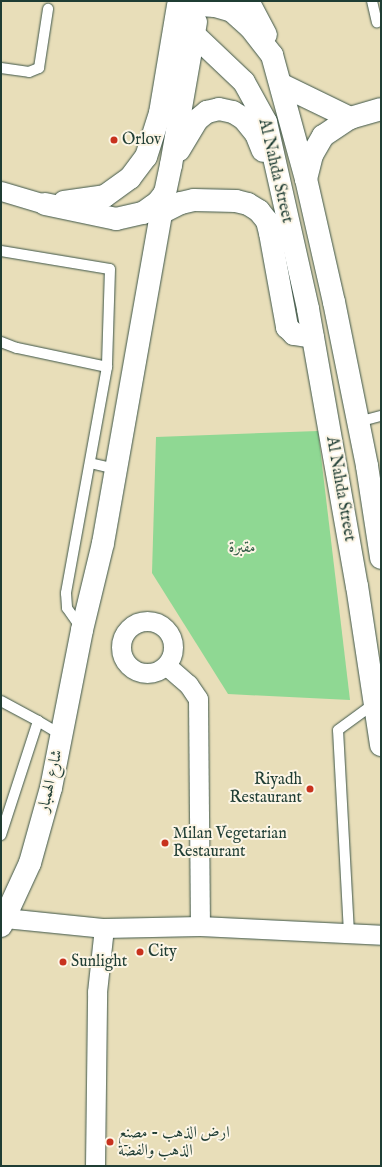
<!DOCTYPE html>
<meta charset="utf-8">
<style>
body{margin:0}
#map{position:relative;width:382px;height:1167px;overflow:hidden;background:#e8deb9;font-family:"IM FELL English",Amiri,serif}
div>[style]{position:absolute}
.green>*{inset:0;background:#8fd893}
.roads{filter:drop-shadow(0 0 1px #3d5548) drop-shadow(0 0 1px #3d5548)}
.lane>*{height:10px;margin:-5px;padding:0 5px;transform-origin:5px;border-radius:5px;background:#fff}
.street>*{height:19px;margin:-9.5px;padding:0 9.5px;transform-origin:9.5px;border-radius:9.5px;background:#fff}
.street>.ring{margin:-9.5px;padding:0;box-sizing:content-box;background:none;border:19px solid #fff;border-radius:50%}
.secondary>*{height:22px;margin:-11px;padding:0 11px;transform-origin:11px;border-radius:11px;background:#fff}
.dots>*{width:11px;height:11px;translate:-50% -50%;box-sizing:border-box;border:2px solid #fcf5e5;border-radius:50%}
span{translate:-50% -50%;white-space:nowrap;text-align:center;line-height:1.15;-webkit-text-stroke:4px #fcf5e5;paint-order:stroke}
.poi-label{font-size:16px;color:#1f3d34}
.left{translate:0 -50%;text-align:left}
.right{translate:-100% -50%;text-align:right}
.street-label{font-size:16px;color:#1f3d34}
.park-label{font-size:16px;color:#355c47}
.frame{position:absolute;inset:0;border:2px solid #1f3d34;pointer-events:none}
</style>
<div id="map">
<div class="green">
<i style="clip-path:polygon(318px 431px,350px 700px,228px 694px,152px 573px,156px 437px)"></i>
</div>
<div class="roads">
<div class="lane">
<i style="left:372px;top:1px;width:22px;rotate:77deg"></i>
<i style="left:1px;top:68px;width:28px;rotate:8deg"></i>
<i style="left:29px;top:72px;width:11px;rotate:-22deg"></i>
<i style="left:39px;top:68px;width:60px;rotate:-81.3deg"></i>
<i style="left:1px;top:251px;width:110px;rotate:9.4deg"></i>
<i style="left:110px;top:269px;width:98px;rotate:91.8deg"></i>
<i style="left:107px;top:367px;width:230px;rotate:100.3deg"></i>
<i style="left:66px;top:593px;width:15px;rotate:86deg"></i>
<i style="left:67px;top:608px;width:24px;rotate:55deg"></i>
<i style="left:1px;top:342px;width:17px;rotate:21deg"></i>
<i style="left:17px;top:348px;width:92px;rotate:11.9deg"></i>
<i style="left:358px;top:422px;width:24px;rotate:-15deg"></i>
<i style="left:90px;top:463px;width:27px;rotate:13deg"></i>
<i style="left:1px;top:701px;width:42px;rotate:28.4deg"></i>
<i style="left:1px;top:835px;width:120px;rotate:-72deg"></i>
<i style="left:38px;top:721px;width:27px;rotate:31deg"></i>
<i style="left:349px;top:933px;width:203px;rotate:-93.1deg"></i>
<i style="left:338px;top:730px;width:46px;rotate:-36.1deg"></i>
</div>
<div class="street">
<i style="left:1px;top:191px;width:46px;rotate:16.5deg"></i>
<i class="ring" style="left:121px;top:621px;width:33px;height:33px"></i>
<i style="left:167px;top:666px;width:28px;rotate:41deg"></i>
<i style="left:188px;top:684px;width:18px;rotate:56deg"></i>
<i style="left:198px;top:699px;width:227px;rotate:89.5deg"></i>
<i style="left:5px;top:918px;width:100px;rotate:5.8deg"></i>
<i style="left:104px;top:928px;width:96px;rotate:-1.2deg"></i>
<i style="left:200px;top:926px;width:181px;rotate:2.8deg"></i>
<i style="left:95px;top:1166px;width:174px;rotate:-89.3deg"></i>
<i style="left:97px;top:992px;width:64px;rotate:-83.8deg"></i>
</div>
<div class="secondary">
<i style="left:248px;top:1px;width:38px;rotate:62deg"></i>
<i style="left:177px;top:14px;width:14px;rotate:56deg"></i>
<i style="left:185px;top:26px;width:81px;rotate:43.5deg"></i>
<i style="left:244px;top:82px;width:46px;rotate:61.2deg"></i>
<i style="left:266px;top:122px;width:192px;rotate:77.3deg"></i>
<i style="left:308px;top:309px;width:281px;rotate:80deg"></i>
<i style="left:357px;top:586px;width:161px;rotate:81.4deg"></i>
<i style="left:177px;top:14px;width:24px;rotate:-22deg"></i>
<i style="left:199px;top:5px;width:16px;rotate:4deg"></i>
<i style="left:215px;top:6px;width:18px;rotate:16deg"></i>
<i style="left:232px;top:11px;width:24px;rotate:42deg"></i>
<i style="left:250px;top:27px;width:36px;rotate:52deg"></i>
<i style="left:272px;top:55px;width:129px;rotate:74.7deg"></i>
<i style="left:306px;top:179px;width:126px;rotate:77.2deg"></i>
<i style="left:334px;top:302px;width:167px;rotate:78.6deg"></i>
<i style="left:367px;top:466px;width:93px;rotate:81.3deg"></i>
<i style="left:282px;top:85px;width:76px;rotate:25.9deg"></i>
<i style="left:179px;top:150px;width:35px;rotate:-59deg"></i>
<i style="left:197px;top:120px;width:13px;rotate:-39deg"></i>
<i style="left:207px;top:112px;width:12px;rotate:-14deg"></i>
<i style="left:219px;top:109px;width:14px;rotate:12deg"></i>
<i style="left:233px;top:112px;width:13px;rotate:32deg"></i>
<i style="left:244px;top:119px;width:19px;rotate:51deg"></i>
<i style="left:256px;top:134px;width:18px;rotate:68deg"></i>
<i style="left:306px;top:179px;width:25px;rotate:-76deg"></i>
<i style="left:312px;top:155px;width:22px;rotate:-60deg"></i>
<i style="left:323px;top:136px;width:32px;rotate:-34deg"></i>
<i style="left:350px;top:118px;width:32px;rotate:-16deg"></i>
<i style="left:64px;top:202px;width:41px;rotate:-8.3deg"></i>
<i style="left:105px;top:196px;width:31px;rotate:-36deg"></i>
<i style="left:130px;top:178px;width:26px;rotate:-53deg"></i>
<i style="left:146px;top:157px;width:46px;rotate:-72.3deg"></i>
<i style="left:160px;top:113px;width:109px;rotate:-80.5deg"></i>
<i style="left:45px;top:204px;width:73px;rotate:11.9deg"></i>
<i style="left:116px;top:219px;width:28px;rotate:-13deg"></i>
<i style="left:143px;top:213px;width:19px;rotate:-36deg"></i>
<i style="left:158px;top:202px;width:11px;rotate:-52deg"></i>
<i style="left:165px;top:193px;width:29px;rotate:-78deg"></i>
<i style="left:171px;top:165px;width:145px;rotate:-80.1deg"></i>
<i style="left:163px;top:212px;width:20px;rotate:-27deg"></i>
<i style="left:181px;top:203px;width:13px;rotate:-13deg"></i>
<i style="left:194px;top:200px;width:42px;rotate:1.4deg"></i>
<i style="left:236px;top:201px;width:12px;rotate:14deg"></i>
<i style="left:248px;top:204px;width:13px;rotate:32deg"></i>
<i style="left:259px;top:211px;width:13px;rotate:51deg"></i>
<i style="left:267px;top:221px;width:12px;rotate:76deg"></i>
<i style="left:270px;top:233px;width:96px;rotate:79.7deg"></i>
<i style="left:287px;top:327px;width:10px;rotate:45deg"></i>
<i style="left:294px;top:334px;width:19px;rotate:9deg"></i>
<i style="left:1px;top:926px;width:69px;rotate:-65.3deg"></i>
<i style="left:30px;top:863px;width:78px;rotate:-74.4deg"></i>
<i style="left:51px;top:788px;width:161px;rotate:-78.9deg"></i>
<i style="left:82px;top:630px;width:89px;rotate:-76.4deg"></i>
<i style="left:103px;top:543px;width:355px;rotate:-80deg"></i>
</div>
</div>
<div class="dots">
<i style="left:114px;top:140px;background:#c8321e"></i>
<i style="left:310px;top:789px;background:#c8321e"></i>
<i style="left:165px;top:843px;background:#c8321e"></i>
<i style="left:140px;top:952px;background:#c8321e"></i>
<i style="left:63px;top:962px;background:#c8321e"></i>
<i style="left:110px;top:1142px;background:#c8321e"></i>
</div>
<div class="poi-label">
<span class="left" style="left:122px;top:140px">Orlov</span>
<span class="right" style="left:302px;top:789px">Riyadh<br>Restaurant</span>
<span class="left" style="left:173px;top:843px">Milan Vegetarian<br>Restaurant</span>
<span class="left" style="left:148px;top:952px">City</span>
<span class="left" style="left:71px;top:962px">Sunlight</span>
<span class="left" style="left:118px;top:1142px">ارض الذهب - مصنع<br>الذهب والفضة</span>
</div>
<div class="street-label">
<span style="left:275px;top:171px;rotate:77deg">Al Nahda Street</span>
<span style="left:340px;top:489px;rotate:80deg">Al Nahda Street</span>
<span style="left:51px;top:781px;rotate:-77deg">شارع الهمبار</span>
</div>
<div class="park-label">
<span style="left:242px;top:548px">مقبرة</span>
</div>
<div class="frame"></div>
</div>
